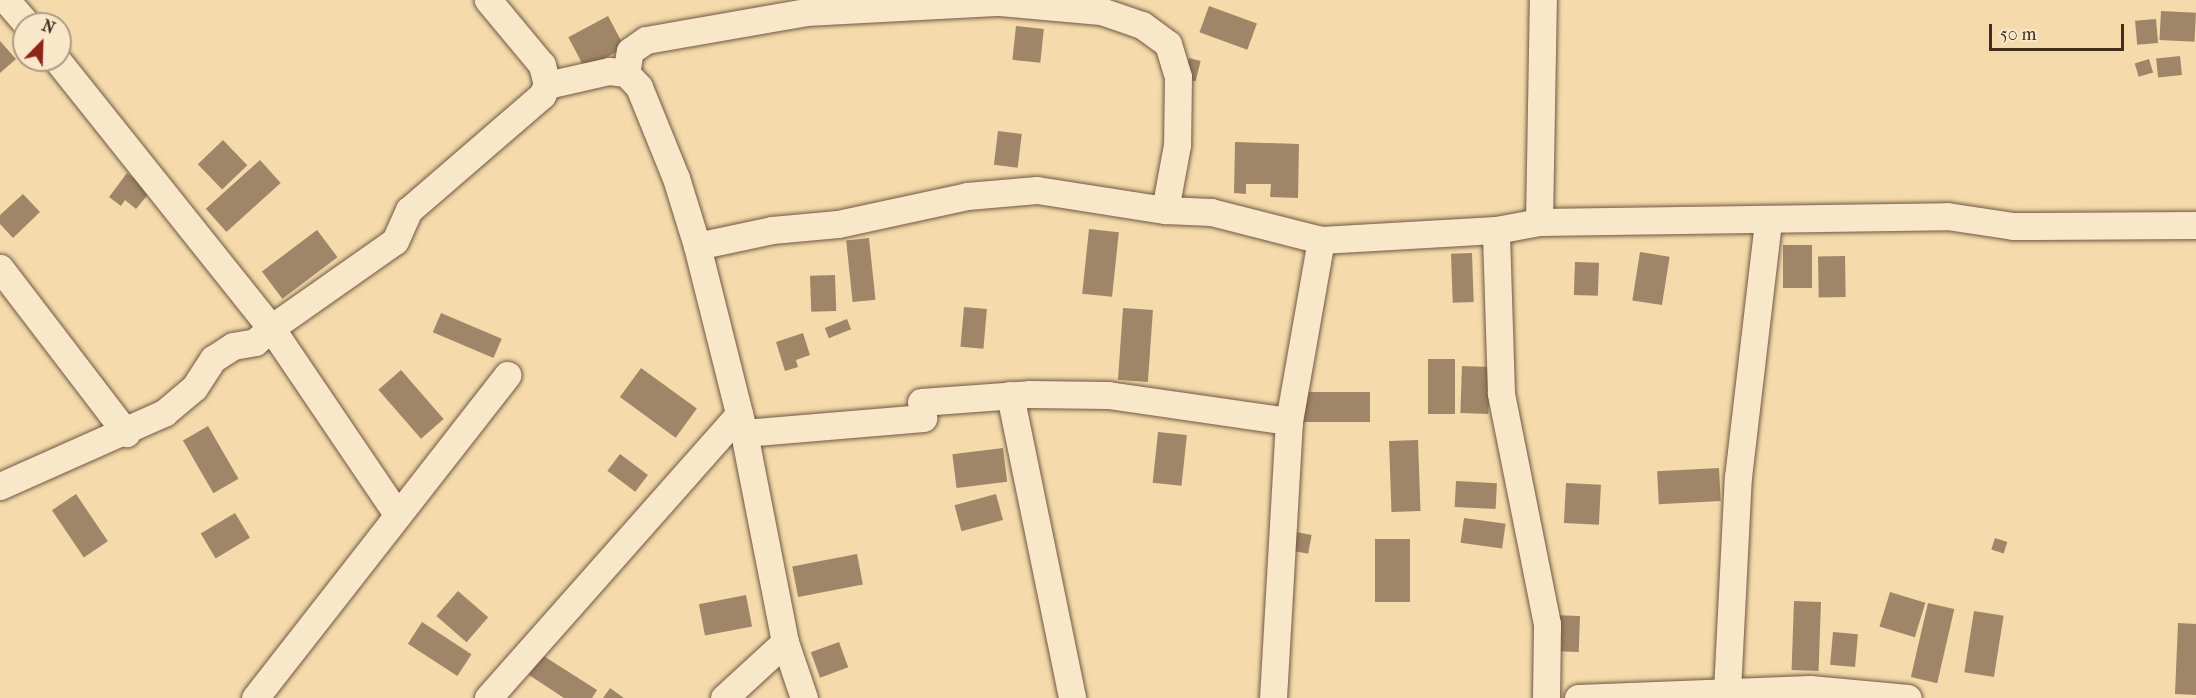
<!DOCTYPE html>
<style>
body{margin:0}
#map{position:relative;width:2196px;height:698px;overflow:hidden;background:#f5daab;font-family:"IM FELL French Canon",serif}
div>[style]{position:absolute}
.building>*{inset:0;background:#a08668;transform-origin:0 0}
.roads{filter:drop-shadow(0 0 2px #705843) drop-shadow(0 0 2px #705843)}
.minor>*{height:27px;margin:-13.5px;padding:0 13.5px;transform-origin:13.5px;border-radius:13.5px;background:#f8e7c8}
span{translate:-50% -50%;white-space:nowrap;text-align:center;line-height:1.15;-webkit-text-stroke:5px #f8e7c8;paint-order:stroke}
.north{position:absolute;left:12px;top:12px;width:60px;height:60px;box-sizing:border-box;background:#f8e7c8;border:2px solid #b09c85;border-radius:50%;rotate:23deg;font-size:16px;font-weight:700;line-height:24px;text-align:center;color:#432c20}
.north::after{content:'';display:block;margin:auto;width:21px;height:27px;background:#8f2418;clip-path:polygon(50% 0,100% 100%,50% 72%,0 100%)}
.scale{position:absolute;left:1989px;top:24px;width:135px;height:27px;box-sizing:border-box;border:3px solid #432c20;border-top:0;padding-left:8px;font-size:18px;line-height:21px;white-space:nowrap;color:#432c20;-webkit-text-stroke:4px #f8e7c8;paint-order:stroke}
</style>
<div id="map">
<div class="building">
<i style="left:1209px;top:6px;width:51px;height:28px;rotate:20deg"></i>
<i style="left:2161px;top:11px;width:35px;height:29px;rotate:3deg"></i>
<i style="left:608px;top:16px;width:36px;height:45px;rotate:62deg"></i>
<i style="left:2156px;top:19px;width:24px;height:21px;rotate:85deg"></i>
<i style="left:1016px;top:26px;width:28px;height:34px;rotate:6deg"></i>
<i style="clip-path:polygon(0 41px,16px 59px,0 73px)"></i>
<i style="left:2180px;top:56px;width:19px;height:24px;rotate:84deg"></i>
<i style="left:1189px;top:58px;width:12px;height:21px;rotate:14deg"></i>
<i style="left:2149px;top:59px;width:14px;height:15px;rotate:73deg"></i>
<i style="left:998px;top:131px;width:24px;height:34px;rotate:7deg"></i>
<i style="left:223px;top:140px;width:35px;height:35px;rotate:46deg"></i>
<i style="clip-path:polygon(1235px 142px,1299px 144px,1298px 198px,1270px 197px,1271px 184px,1246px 184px,1246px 194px,1234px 193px)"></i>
<i style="left:260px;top:160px;width:31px;height:73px;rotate:48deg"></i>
<i style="clip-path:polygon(127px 173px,150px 192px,136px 209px,125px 200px,121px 206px,109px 197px)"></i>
<i style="clip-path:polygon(23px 194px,40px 212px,13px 238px,0 224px,0 215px)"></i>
<i style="left:1089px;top:229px;width:30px;height:65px;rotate:6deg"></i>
<i style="left:317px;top:230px;width:34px;height:69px;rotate:53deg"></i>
<i style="left:869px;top:238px;width:62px;height:23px;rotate:84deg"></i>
<i style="left:1783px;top:245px;width:29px;height:43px"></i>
<i style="left:1640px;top:252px;width:30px;height:49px;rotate:9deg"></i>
<i style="left:1472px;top:253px;width:49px;height:21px;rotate:88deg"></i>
<i style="left:1845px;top:256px;width:41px;height:27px;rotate:89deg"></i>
<i style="left:1575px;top:262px;width:24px;height:33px;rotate:2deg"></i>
<i style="left:835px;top:275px;width:36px;height:25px;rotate:88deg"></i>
<i style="left:964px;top:307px;width:23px;height:40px;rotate:5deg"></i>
<i style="left:1123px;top:308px;width:30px;height:72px;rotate:4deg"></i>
<i style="left:441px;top:313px;width:66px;height:21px;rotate:23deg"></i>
<i style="left:847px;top:319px;width:11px;height:24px;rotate:68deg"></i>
<i style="clip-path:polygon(803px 333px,810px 355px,796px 360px,798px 367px,785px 371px,776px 342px)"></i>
<i style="left:1428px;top:359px;width:27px;height:55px"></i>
<i style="left:1462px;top:366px;width:28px;height:47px;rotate:2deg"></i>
<i style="left:641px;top:368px;width:69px;height:36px;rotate:36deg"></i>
<i style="left:401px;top:370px;width:65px;height:30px;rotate:49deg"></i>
<i style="left:1299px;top:392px;width:71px;height:30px"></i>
<i style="left:208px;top:426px;width:61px;height:29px;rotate:60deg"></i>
<i style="left:1158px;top:432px;width:29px;height:51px;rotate:6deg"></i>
<i style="left:1418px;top:440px;width:71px;height:29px;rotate:88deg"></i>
<i style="left:1003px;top:448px;width:34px;height:51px;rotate:83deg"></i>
<i style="left:620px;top:454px;width:35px;height:21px;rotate:37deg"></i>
<i style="left:1719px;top:468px;width:33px;height:62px;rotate:87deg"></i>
<i style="left:1456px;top:481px;width:41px;height:26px;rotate:3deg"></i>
<i style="left:1566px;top:483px;width:35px;height:40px;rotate:3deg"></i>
<i style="left:76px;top:494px;width:57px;height:29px;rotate:56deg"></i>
<i style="left:996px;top:494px;width:27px;height:43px;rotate:75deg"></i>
<i style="left:235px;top:513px;width:29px;height:40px;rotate:59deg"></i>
<i style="left:1464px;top:518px;width:42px;height:25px;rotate:8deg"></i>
<i style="left:1296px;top:532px;width:16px;height:19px;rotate:11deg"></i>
<i style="left:1995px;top:538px;width:13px;height:12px;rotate:18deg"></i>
<i style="left:1375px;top:539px;width:35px;height:63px"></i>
<i style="left:857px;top:554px;width:31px;height:66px;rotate:79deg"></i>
<i style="left:458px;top:591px;width:40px;height:33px;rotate:41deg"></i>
<i style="left:1890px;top:592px;width:37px;height:36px;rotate:17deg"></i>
<i style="left:746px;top:595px;width:32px;height:48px;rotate:79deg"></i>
<i style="left:1794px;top:601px;width:27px;height:69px;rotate:2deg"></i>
<i style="left:1928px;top:603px;width:27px;height:76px;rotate:13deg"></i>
<i style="left:1974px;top:611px;width:30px;height:62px;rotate:9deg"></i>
<i style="left:1553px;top:615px;width:27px;height:36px;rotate:2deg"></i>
<i style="left:422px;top:622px;width:59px;height:26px;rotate:33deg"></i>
<i style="clip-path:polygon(2178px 623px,2196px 624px,2196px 695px,2175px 694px)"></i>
<i style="left:1833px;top:632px;width:25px;height:33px;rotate:5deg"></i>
<i style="left:839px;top:642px;width:27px;height:30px;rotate:70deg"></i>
<i style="clip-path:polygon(542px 655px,597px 690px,592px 698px,564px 698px,529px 675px)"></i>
<i style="clip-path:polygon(610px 688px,624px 698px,603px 698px)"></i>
</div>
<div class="roads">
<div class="minor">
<i style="left:6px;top:0;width:32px;rotate:49deg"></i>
<i style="left:626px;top:73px;width:22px;rotate:-80deg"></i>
<i style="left:630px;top:51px;width:19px;rotate:-35deg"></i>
<i style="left:646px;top:40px;width:162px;rotate:-9.9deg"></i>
<i style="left:806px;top:12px;width:194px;rotate:-3deg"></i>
<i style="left:1000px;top:2px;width:101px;rotate:5.1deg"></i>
<i style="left:1101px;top:11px;width:43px;rotate:18.9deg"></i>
<i style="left:1142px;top:25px;width:32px;rotate:36deg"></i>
<i style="left:1168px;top:44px;width:34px;rotate:73deg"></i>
<i style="left:1178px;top:77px;width:68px;rotate:90.8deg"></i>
<i style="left:1177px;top:145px;width:66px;rotate:100.5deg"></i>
<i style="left:547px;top:85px;width:64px;rotate:-12.7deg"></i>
<i style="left:609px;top:71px;width:17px;rotate:7deg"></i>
<i style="left:626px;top:73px;width:19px;rotate:47deg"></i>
<i style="left:639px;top:87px;width:98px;rotate:67.9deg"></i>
<i style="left:676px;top:178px;width:71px;rotate:72.8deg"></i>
<i style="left:697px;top:246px;width:193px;rotate:75.9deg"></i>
<i style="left:744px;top:433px;width:213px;rotate:78.9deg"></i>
<i style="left:785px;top:642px;width:59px;rotate:71.3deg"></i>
<i style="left:1539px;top:222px;width:222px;rotate:-89deg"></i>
<i style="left:697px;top:246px;width:77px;rotate:-12deg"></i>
<i style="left:772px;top:230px;width:66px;rotate:-5.2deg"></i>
<i style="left:838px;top:224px;width:132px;rotate:-12.2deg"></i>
<i style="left:967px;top:196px;width:70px;rotate:-4.9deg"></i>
<i style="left:1037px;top:190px;width:130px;rotate:8.9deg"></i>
<i style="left:1165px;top:210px;width:46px;rotate:2.5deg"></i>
<i style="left:1211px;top:212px;width:114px;rotate:14.3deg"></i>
<i style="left:1321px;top:240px;width:175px;rotate:-3.3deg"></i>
<i style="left:0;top:268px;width:208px;rotate:52.6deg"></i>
<i style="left:1010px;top:395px;width:309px;rotate:78.4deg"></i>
<i style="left:921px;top:402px;width:108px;rotate:-4.2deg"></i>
<i style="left:1029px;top:394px;width:79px;rotate:0.7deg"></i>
<i style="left:1108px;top:395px;width:183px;rotate:8.2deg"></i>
<i style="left:744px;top:433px;width:180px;rotate:-4.8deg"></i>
<i style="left:0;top:486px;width:180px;rotate:-24deg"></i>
<i style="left:164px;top:413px;width:39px;rotate:-40deg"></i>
<i style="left:194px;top:388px;width:35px;rotate:-57deg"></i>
<i style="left:213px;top:359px;width:24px;rotate:-33deg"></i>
<i style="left:233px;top:346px;width:22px;rotate:-10deg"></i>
<i style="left:255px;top:342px;width:21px;rotate:-41deg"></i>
<i style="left:271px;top:328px;width:343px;rotate:-128.6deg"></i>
<i style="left:397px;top:514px;width:225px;rotate:-124.1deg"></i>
<i style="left:271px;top:328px;width:151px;rotate:-35.1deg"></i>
<i style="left:395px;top:241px;width:34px;rotate:-66deg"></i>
<i style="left:409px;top:210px;width:176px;rotate:-40.8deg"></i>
<i style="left:542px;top:95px;width:11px;rotate:-63deg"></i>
<i style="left:547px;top:85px;width:21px;rotate:-104deg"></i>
<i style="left:542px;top:65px;width:85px;rotate:-129.7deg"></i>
<i style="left:1727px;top:691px;width:214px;rotate:-87.1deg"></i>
<i style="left:1738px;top:477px;width:259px;rotate:-83.3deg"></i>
<i style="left:255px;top:698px;width:410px;rotate:-52deg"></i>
<i style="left:488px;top:698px;width:379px;rotate:-48.5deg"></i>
<i style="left:724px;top:698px;width:83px;rotate:-42.6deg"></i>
<i style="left:1273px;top:698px;width:277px;rotate:-86.7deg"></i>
<i style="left:1289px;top:421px;width:184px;rotate:-80deg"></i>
<i style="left:1546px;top:698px;width:74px;rotate:-89.2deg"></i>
<i style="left:1547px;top:624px;width:236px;rotate:-101.3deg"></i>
<i style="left:1501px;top:393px;width:163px;rotate:-91.8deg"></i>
<i style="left:1496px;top:230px;width:44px;rotate:-10.5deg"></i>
<i style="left:1539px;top:222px;width:408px;rotate:-0.8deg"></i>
<i style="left:1947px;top:216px;width:67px;rotate:8.6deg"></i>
<i style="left:2013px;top:226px;width:183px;rotate:-0.3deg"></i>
<i style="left:1578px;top:698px;width:232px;rotate:-2.2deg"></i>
<i style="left:1810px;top:689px;width:98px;rotate:5.2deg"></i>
</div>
</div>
<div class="north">N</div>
<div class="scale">50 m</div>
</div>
